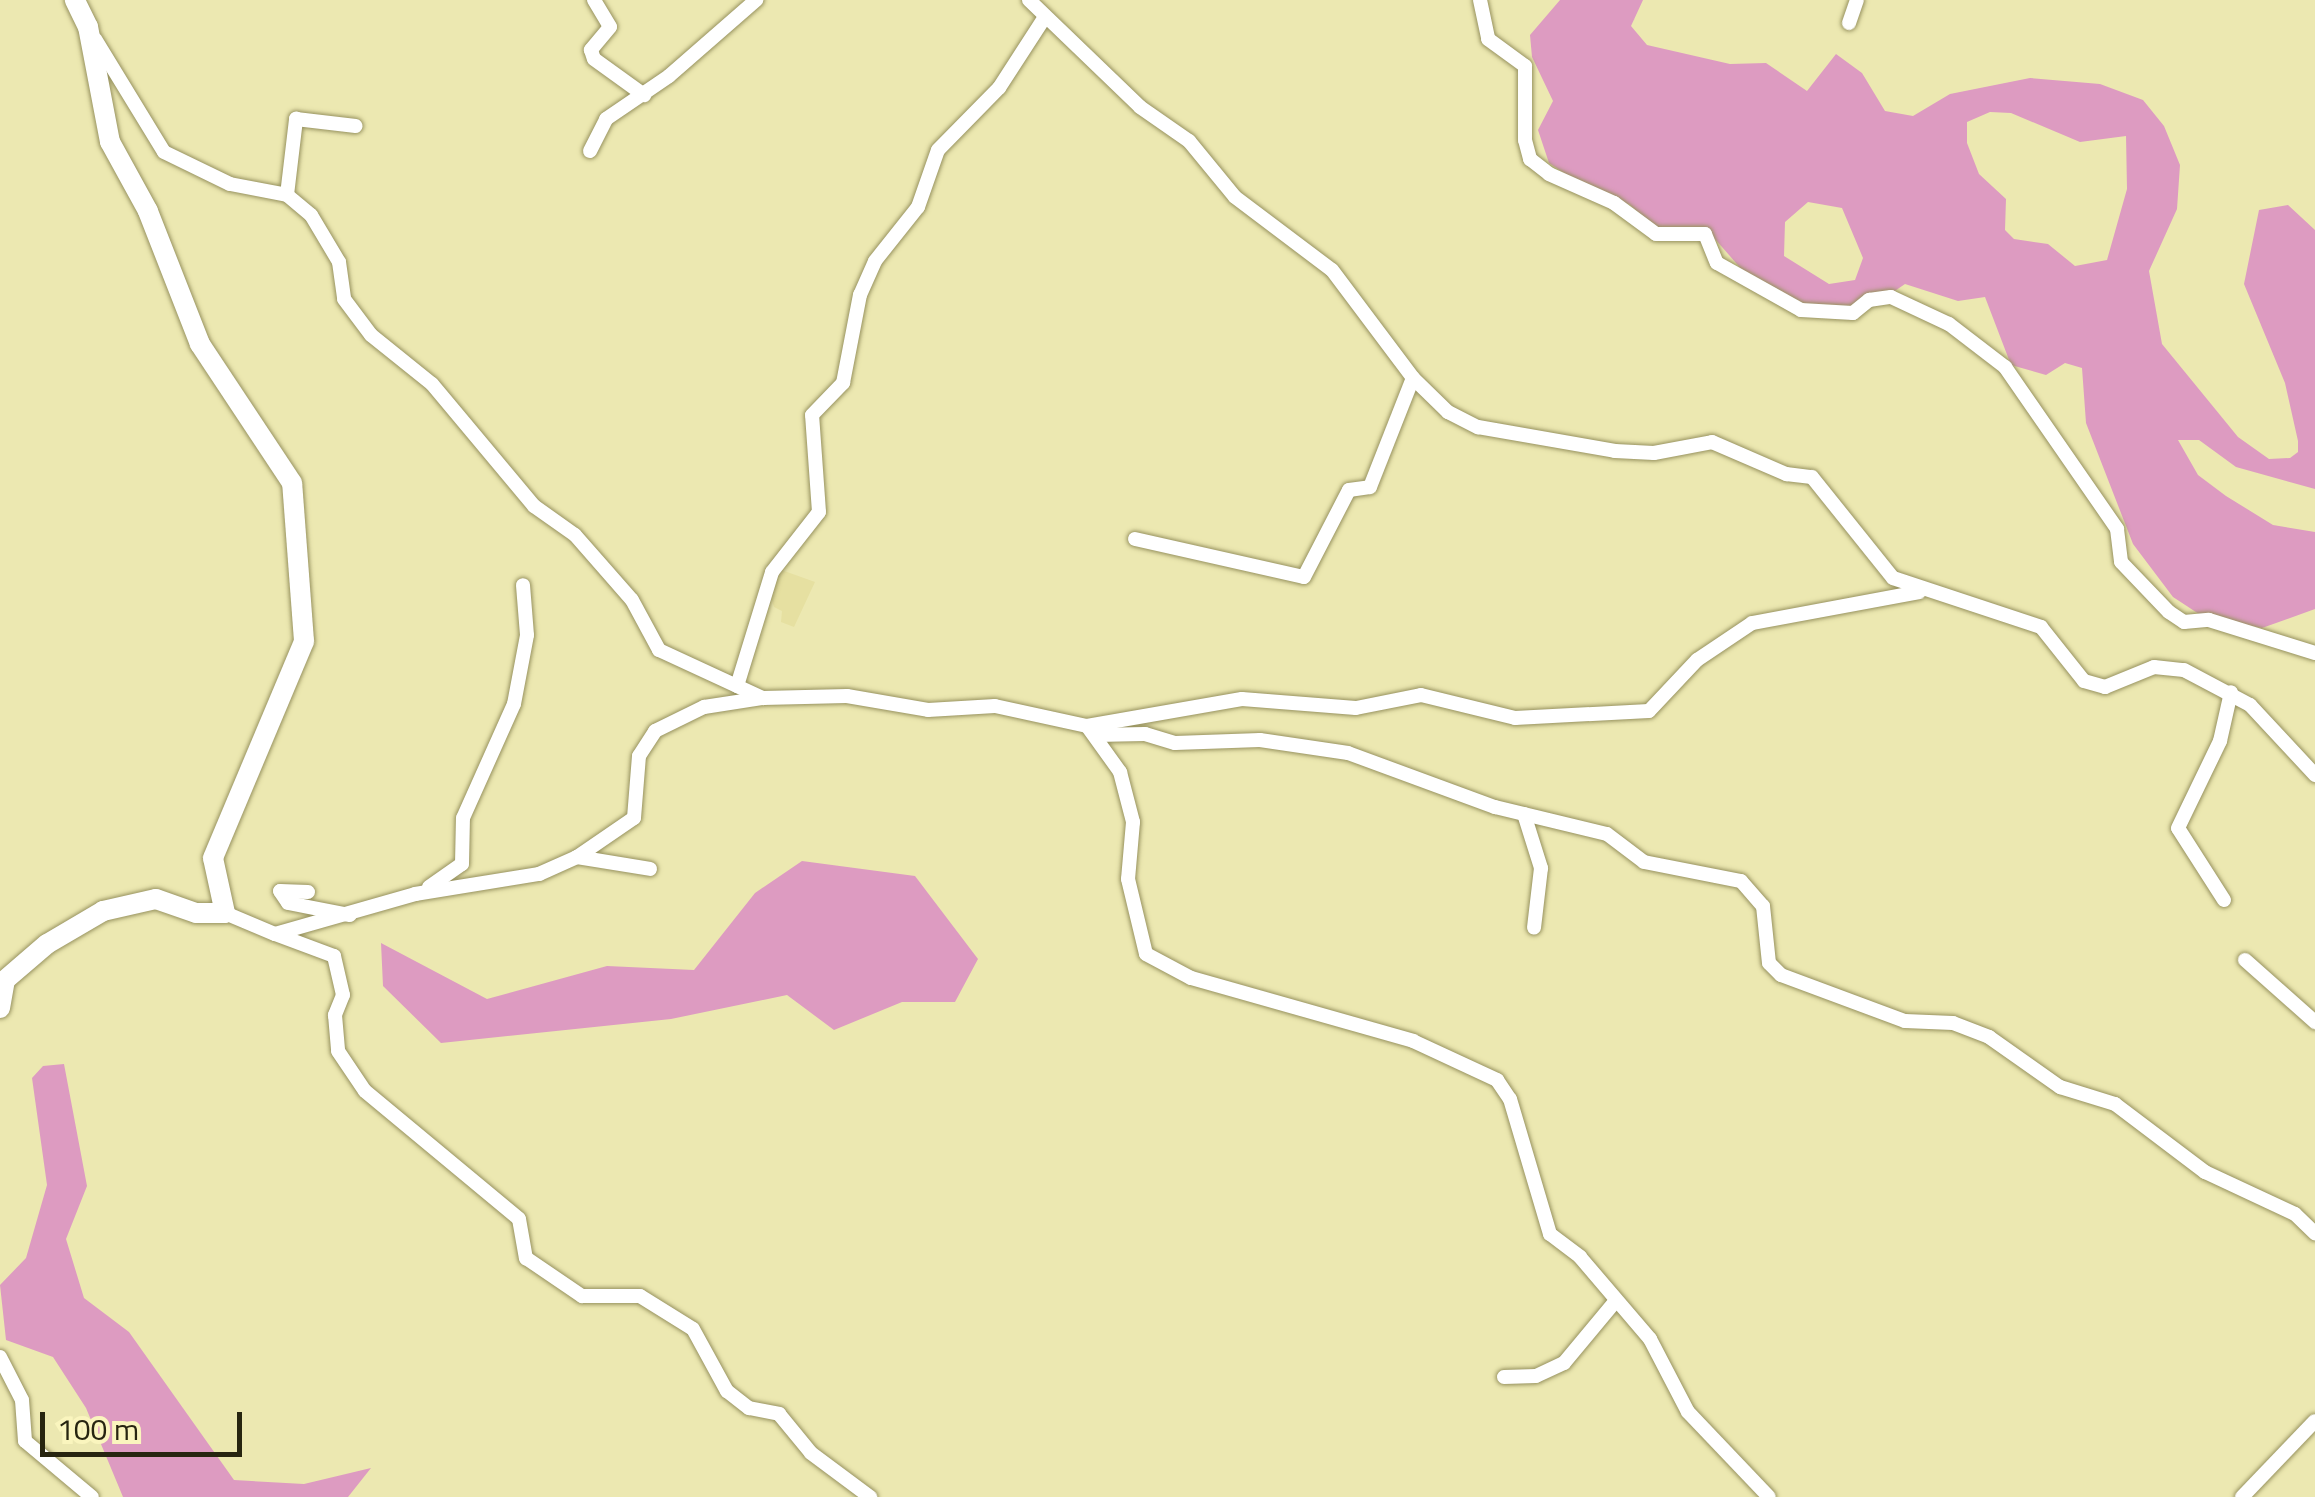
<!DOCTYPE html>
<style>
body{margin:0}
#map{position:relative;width:2315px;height:1497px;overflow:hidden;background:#ece8b1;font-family:"Titillium Web",sans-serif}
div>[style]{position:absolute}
.built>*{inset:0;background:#e6e0a1}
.green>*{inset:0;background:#dd9bc1}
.roads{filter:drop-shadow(0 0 2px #97925f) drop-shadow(0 0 2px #97925f)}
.street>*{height:14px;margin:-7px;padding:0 7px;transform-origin:7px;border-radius:7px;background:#fff}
.secondary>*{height:20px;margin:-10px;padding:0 10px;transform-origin:10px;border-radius:10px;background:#fff}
span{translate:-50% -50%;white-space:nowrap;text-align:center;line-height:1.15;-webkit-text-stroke:8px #faf5be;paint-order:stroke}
.scale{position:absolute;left:40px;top:1412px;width:202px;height:45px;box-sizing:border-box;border:5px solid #272510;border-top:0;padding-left:12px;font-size:30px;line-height:35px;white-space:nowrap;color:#272510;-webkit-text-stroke:8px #faf5be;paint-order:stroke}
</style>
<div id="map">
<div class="built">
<i style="clip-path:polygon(776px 568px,815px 582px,794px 627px,781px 622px,782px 611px,774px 607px,769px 591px)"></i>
</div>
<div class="green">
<i style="clip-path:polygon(evenodd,1560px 0,1643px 0,1631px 26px,1647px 45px,1730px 64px,1766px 63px,1807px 91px,1836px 54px,1862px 73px,1885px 111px,1913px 116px,1950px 94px,2030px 78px,2100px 84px,2143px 100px,2164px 126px,2180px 165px,2177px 209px,2149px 271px,2162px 344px,2238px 437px,2269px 459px,2290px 458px,2298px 452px,2298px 441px,2285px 383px,2244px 284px,2259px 210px,2288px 205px,2315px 230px,2315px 489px,2236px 467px,2199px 440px,2178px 440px,2198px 475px,2226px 496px,2273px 525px,2315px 532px,2315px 609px,2262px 628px,2202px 616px,2173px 597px,2133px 544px,2086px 423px,2082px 368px,2065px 363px,2046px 375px,2011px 365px,1985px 297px,1958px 301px,1905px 284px,1861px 314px,1816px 315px,1750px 279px,1715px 239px,1665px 237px,1629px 204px,1605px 200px,1549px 163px,1538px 130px,1553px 101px,1532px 57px,1530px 35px,1560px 0,1990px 112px,2011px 113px,2080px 142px,2126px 136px,2127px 189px,2107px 260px,2075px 266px,2048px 244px,2014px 239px,2005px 230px,2006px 199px,1979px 174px,1967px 143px,1967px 122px,1990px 112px,1560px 0,1808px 202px,1842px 208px,1863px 258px,1855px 280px,1829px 284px,1784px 256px,1785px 222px,1808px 202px)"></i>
<i style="clip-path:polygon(802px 861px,915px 876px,978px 959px,955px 1002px,902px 1002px,834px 1030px,787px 995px,671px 1019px,441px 1043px,383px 986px,381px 943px,487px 999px,607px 966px,694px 970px,755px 893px)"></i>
<i style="clip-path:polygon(64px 1064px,87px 1186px,66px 1239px,84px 1298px,129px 1332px,234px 1480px,304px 1484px,371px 1468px,348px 1497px,123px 1497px,86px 1408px,53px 1357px,6px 1340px,0 1285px,26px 1258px,47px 1185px,32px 1078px,43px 1066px)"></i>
</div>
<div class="roads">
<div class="street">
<i style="left:594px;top:0;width:31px;rotate:59deg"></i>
<i style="left:610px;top:27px;width:30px;rotate:130deg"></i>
<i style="left:591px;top:50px;width:9px;rotate:72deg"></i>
<i style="left:594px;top:59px;width:62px;rotate:35.8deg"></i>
<i style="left:1029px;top:0;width:154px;rotate:43.9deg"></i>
<i style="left:1140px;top:107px;width:60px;rotate:34.8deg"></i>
<i style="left:1189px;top:141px;width:72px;rotate:50.6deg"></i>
<i style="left:1235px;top:197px;width:121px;rotate:37deg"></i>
<i style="left:1332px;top:270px;width:135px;rotate:53.1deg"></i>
<i style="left:1413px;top:378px;width:49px;rotate:44.2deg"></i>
<i style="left:1448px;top:412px;width:34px;rotate:27deg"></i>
<i style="left:1478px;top:427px;width:139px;rotate:9.9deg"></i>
<i style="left:1615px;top:451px;width:39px;rotate:3deg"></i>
<i style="left:1654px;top:453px;width:59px;rotate:-10.7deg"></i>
<i style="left:1712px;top:442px;width:81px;rotate:23.4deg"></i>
<i style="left:1786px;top:474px;width:26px;rotate:7deg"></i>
<i style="left:1812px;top:477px;width:129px;rotate:51.3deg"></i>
<i style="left:1893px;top:578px;width:156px;rotate:18.3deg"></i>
<i style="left:2041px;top:627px;width:69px;rotate:51.5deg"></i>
<i style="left:2084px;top:681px;width:22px;rotate:16deg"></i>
<i style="left:2105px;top:687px;width:53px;rotate:-22.2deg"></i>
<i style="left:2154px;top:667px;width:30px;rotate:6deg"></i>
<i style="left:2184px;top:670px;width:75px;rotate:27.9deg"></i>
<i style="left:2250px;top:705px;width:96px;rotate:47.1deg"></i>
<i style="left:1480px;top:0;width:40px;rotate:78deg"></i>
<i style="left:1488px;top:39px;width:46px;rotate:36.1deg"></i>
<i style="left:1525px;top:66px;width:74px;rotate:90deg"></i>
<i style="left:1525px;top:140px;width:20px;rotate:75deg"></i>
<i style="left:1530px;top:159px;width:24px;rotate:38deg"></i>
<i style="left:1549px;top:174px;width:71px;rotate:24deg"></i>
<i style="left:1614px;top:203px;width:52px;rotate:36.4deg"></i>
<i style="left:1656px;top:234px;width:49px"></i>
<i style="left:1705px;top:234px;width:31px;rotate:68deg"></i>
<i style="left:1717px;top:263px;width:96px;rotate:29.2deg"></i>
<i style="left:1801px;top:310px;width:52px;rotate:3.3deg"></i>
<i style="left:1853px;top:313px;width:21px;rotate:-39deg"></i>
<i style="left:1869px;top:300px;width:22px;rotate:-8deg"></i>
<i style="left:1891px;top:297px;width:64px;rotate:25deg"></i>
<i style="left:1949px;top:324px;width:71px;rotate:37.5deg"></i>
<i style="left:2005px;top:367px;width:197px;rotate:55.3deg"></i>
<i style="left:2117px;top:529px;width:33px;rotate:83deg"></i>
<i style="left:2121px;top:562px;width:69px;rotate:46.2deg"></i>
<i style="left:2169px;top:612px;width:18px;rotate:34deg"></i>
<i style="left:2184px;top:622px;width:25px;rotate:-5deg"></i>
<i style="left:2209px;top:620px;width:111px;rotate:17.3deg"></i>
<i style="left:1849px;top:23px;width:24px;rotate:-71deg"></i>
<i style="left:95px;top:39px;width:132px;rotate:58.6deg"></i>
<i style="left:164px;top:152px;width:73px;rotate:25.9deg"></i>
<i style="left:230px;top:184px;width:58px;rotate:10.9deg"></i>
<i style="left:287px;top:195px;width:31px;rotate:40deg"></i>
<i style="left:311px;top:215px;width:55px;rotate:59.2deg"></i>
<i style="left:339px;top:262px;width:37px;rotate:82deg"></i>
<i style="left:344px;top:299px;width:45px;rotate:53.1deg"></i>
<i style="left:371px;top:335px;width:78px;rotate:38.8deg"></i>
<i style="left:432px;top:384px;width:159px;rotate:50.1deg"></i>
<i style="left:534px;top:506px;width:50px;rotate:35.3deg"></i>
<i style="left:575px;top:535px;width:86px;rotate:48.8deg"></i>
<i style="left:632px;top:600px;width:57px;rotate:61.6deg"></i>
<i style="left:659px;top:650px;width:115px;rotate:24.8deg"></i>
<i style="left:763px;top:698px;width:84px;rotate:-1.4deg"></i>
<i style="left:847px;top:696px;width:82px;rotate:9.8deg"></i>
<i style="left:928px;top:710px;width:67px;rotate:-3.4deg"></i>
<i style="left:995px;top:706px;width:94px;rotate:12.3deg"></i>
<i style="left:1087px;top:726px;width:57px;rotate:54.3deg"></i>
<i style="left:1120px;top:772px;width:52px;rotate:75.4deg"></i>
<i style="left:1133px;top:822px;width:57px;rotate:95deg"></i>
<i style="left:1128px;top:879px;width:77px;rotate:76.5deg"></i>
<i style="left:1146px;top:954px;width:51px;rotate:28.1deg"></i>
<i style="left:1191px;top:978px;width:231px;rotate:15.8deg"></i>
<i style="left:1413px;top:1041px;width:93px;rotate:24.9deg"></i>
<i style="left:1497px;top:1080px;width:23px;rotate:56deg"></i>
<i style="left:1510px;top:1099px;width:141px;rotate:73.5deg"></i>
<i style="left:1550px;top:1234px;width:38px;rotate:37deg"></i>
<i style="left:1580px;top:1257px;width:108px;rotate:49.5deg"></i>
<i style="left:1650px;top:1339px;width:82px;rotate:62.5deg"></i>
<i style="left:1688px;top:1412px;width:117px;rotate:46.4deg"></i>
<i style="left:590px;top:151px;width:36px;rotate:-63deg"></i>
<i style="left:606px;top:119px;width:76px;rotate:-34.3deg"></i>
<i style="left:669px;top:76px;width:116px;rotate:-41.1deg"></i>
<i style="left:287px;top:195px;width:77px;rotate:-83.2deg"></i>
<i style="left:296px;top:119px;width:60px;rotate:6.7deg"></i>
<i style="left:1135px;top:539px;width:173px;rotate:12.7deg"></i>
<i style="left:1304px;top:577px;width:98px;rotate:-62.7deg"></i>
<i style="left:1349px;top:490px;width:21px;rotate:-8deg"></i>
<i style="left:1370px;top:487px;width:117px;rotate:-68.5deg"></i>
<i style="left:737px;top:686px;width:119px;rotate:-72.9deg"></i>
<i style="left:772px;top:572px;width:76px;rotate:-51.9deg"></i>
<i style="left:819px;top:512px;width:97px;rotate:-94.1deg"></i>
<i style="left:812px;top:415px;width:45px;rotate:-45.9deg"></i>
<i style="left:843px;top:383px;width:90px;rotate:-79.1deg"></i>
<i style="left:860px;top:295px;width:37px;rotate:-66deg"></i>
<i style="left:875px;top:261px;width:69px;rotate:-51.5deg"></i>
<i style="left:918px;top:207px;width:60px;rotate:-70.7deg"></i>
<i style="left:938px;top:150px;width:87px;rotate:-45.5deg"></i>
<i style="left:999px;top:88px;width:85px;rotate:-57.1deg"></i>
<i style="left:1087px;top:726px;width:157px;rotate:-9.9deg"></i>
<i style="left:1242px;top:699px;width:114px;rotate:4.5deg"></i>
<i style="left:1356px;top:708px;width:66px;rotate:-11.3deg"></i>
<i style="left:1421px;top:695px;width:97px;rotate:13.7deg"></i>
<i style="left:1515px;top:718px;width:134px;rotate:-3deg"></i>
<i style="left:1649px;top:711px;width:70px;rotate:-46.7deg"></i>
<i style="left:1697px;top:660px;width:66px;rotate:-33.9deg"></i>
<i style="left:1752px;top:623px;width:170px;rotate:-10.5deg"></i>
<i style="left:1095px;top:735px;width:50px;rotate:-1.1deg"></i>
<i style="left:1145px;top:734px;width:31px;rotate:17deg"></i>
<i style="left:1175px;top:743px;width:85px;rotate:-2deg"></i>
<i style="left:1260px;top:740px;width:89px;rotate:8.4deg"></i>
<i style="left:1348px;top:753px;width:157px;rotate:20.2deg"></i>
<i style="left:1495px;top:807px;width:115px;rotate:13.6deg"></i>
<i style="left:1607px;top:834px;width:46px;rotate:37.1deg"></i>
<i style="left:1644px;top:862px;width:99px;rotate:11.1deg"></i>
<i style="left:1741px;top:881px;width:33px;rotate:49deg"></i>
<i style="left:1763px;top:906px;width:57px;rotate:84deg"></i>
<i style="left:1769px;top:963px;width:17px;rotate:45deg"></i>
<i style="left:1781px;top:975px;width:132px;rotate:20.4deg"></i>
<i style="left:1905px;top:1021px;width:48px;rotate:2.4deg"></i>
<i style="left:1953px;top:1023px;width:39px;rotate:21deg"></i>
<i style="left:1989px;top:1037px;width:87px;rotate:35.2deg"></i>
<i style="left:2060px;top:1087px;width:58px;rotate:17.2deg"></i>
<i style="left:2115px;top:1104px;width:113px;rotate:37.1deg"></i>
<i style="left:2205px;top:1172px;width:99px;rotate:25deg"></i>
<i style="left:2295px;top:1214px;width:28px;rotate:44deg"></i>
<i style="left:1524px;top:814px;width:57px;rotate:72.5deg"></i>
<i style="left:1541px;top:868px;width:60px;rotate:96.7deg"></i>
<i style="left:577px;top:857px;width:74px;rotate:9.3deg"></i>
<i style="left:429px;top:887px;width:40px;rotate:-34.9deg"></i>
<i style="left:462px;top:864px;width:46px;rotate:-88.8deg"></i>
<i style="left:463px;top:818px;width:125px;rotate:-65.9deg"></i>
<i style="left:514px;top:704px;width:70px;rotate:-79.3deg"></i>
<i style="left:527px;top:635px;width:50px;rotate:-94.6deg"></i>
<i style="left:308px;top:892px;width:28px;rotate:-178deg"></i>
<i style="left:280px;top:891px;width:14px;rotate:56deg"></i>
<i style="left:288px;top:903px;width:63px;rotate:11deg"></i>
<i style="left:2224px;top:900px;width:85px;rotate:-122.6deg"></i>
<i style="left:2178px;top:828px;width:97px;rotate:-64.2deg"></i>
<i style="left:2220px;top:741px;width:50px;rotate:-77.3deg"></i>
<i style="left:225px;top:913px;width:54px;rotate:22.8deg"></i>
<i style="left:275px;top:934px;width:146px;rotate:-15.9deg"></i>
<i style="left:415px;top:894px;width:126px;rotate:-9.2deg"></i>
<i style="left:539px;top:874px;width:42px;rotate:-24.1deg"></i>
<i style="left:577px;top:857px;width:69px;rotate:-34.4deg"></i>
<i style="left:634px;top:818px;width:62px;rotate:-85.4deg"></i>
<i style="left:639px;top:756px;width:30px;rotate:-57deg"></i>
<i style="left:655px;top:731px;width:55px;rotate:-26.1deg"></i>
<i style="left:704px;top:707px;width:60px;rotate:-8.7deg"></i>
<i style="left:275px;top:934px;width:63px;rotate:20.4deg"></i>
<i style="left:334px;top:956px;width:40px;rotate:77deg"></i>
<i style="left:343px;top:995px;width:22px;rotate:112deg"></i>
<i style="left:335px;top:1015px;width:36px;rotate:85deg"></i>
<i style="left:338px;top:1051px;width:48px;rotate:56deg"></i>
<i style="left:365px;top:1091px;width:200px;rotate:39.7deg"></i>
<i style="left:519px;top:1219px;width:40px;rotate:80deg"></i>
<i style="left:526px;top:1258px;width:68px;rotate:34.2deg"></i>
<i style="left:582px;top:1296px;width:58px"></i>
<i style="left:640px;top:1296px;width:62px;rotate:31.9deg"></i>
<i style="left:693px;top:1329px;width:71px;rotate:61.3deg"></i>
<i style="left:727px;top:1391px;width:28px;rotate:38deg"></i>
<i style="left:749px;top:1408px;width:31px;rotate:11deg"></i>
<i style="left:779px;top:1414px;width:50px;rotate:50.6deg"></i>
<i style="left:811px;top:1453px;width:74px;rotate:36.7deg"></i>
<i style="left:2245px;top:960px;width:94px;rotate:41.5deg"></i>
<i style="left:0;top:1357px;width:48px;rotate:62.9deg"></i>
<i style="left:22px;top:1400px;width:41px;rotate:85.8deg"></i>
<i style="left:25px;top:1441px;width:87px;rotate:39.9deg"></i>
<i style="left:1504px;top:1377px;width:32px;rotate:-2deg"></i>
<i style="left:1536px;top:1376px;width:31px;rotate:-25deg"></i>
<i style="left:1564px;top:1363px;width:78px;rotate:-50.2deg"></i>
<i style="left:2242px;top:1497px;width:105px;rotate:-46.2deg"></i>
</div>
<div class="secondary">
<i style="left:0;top:1008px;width:28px;rotate:-80deg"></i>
<i style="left:5px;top:980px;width:55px;rotate:-40.6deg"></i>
<i style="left:47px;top:944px;width:65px;rotate:-30.5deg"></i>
<i style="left:103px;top:911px;width:54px;rotate:-12.8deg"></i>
<i style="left:156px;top:899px;width:42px;rotate:19.3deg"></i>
<i style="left:196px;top:913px;width:29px"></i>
<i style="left:225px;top:913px;width:56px;rotate:-102.3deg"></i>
<i style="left:213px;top:858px;width:235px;rotate:-67.2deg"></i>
<i style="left:304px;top:641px;width:158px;rotate:-94.3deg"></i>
<i style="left:292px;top:483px;width:167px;rotate:-123.5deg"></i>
<i style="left:200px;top:344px;width:143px;rotate:-111.4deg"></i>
<i style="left:148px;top:211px;width:79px;rotate:-118.8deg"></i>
<i style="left:110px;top:142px;width:117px;rotate:-100.8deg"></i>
<i style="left:88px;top:27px;width:30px;rotate:-116deg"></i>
</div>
</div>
<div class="scale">100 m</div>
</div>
